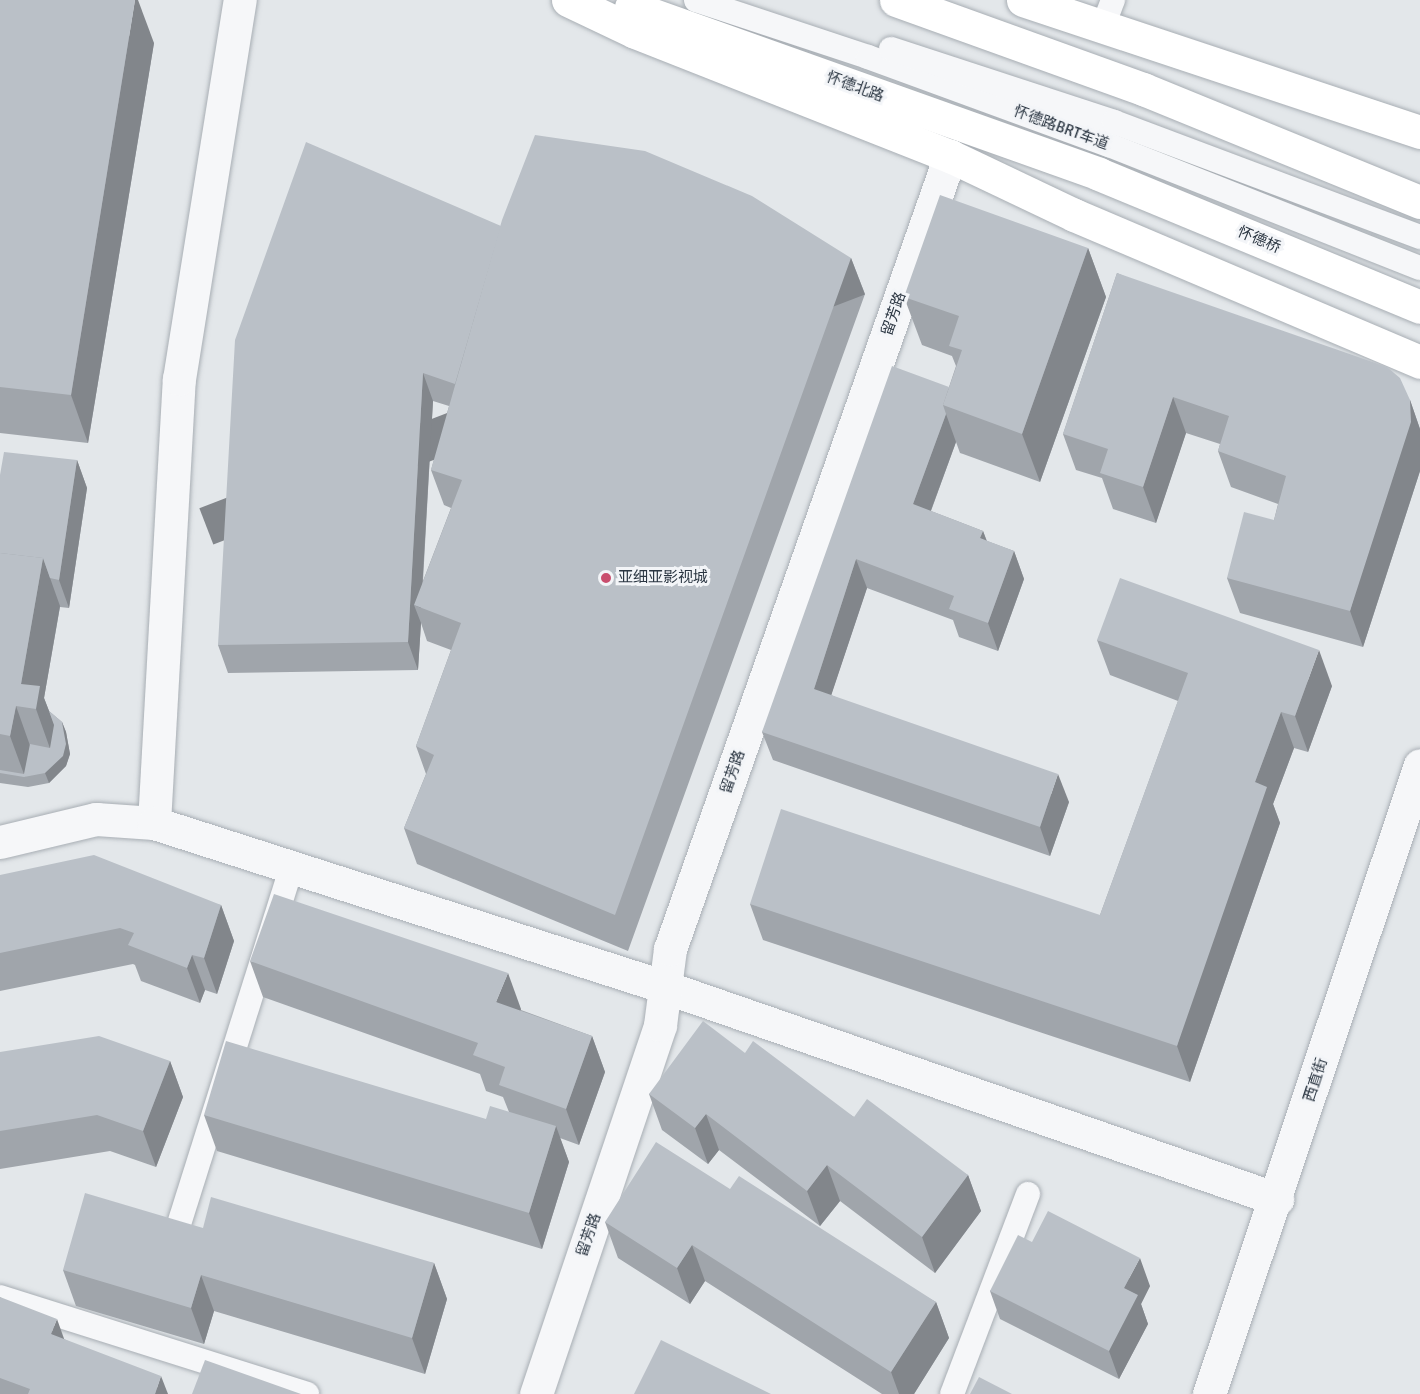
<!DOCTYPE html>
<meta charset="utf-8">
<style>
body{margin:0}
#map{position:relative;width:1420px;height:1394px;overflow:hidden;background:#e3e7ea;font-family:Signika,"Noto Sans SC",sans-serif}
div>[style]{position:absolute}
.roads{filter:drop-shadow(0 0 2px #a8aeb4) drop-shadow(0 0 2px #a8aeb4)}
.lane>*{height:24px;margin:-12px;padding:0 12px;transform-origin:12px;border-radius:12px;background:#f6f7f9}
.street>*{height:33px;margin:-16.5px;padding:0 16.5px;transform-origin:16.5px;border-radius:16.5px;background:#f6f7f9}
.primary>*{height:33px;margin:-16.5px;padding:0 16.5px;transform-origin:16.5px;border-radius:16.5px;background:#fff}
.wall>*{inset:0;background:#a0a5ab}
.shaded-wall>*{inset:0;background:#82868b;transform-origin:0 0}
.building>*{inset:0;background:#bac0c7}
.dots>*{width:16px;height:16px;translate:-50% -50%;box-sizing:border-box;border:3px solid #f3f5f8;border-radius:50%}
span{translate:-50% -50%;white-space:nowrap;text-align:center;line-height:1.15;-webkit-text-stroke:6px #f3f5f8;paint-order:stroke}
.street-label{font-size:15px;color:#2b3642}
.poi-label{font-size:15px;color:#2b3642}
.left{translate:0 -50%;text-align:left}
</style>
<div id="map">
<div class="roads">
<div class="lane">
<i style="left:696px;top:0;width:181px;rotate:18.3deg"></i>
<i style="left:868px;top:57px;width:257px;rotate:20.1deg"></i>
<i style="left:1109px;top:145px;width:334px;rotate:21.6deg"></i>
<i style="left:1103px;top:26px;width:28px;rotate:-69deg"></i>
<i style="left:891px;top:49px;width:235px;rotate:18.1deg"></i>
<i style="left:1114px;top:122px;width:327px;rotate:20.6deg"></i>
<i style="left:174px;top:1240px;width:389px;rotate:-72.5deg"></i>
<i style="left:0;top:1297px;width:322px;rotate:17.5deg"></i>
<i style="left:952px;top:1394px;width:214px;rotate:-69.2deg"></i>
</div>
<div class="street">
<i style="left:154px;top:823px;width:445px;rotate:-86.8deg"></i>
<i style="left:179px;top:379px;width:384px;rotate:-80.9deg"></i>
<i style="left:0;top:842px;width:99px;rotate:-13.5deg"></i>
<i style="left:96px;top:819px;width:58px;rotate:3.9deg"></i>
<i style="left:154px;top:823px;width:537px;rotate:17.79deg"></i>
<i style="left:665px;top:987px;width:648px;rotate:19.11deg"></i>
<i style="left:536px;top:1394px;width:389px;rotate:-71.4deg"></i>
<i style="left:660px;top:1025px;width:77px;rotate:-82.5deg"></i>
<i style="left:670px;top:949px;width:841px;rotate:-70.55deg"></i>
<i style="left:1209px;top:1394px;width:663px;rotate:-71.46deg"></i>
</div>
<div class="primary">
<i style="left:568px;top:0;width:74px;rotate:25.5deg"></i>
<i style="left:635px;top:32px;width:339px;rotate:21.5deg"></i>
<i style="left:950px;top:156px;width:137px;rotate:25.4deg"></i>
<i style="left:1074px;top:215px;width:376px;rotate:23deg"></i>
<i style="left:896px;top:0;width:263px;rotate:19.8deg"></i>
<i style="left:1143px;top:89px;width:299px;rotate:22.2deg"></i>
<i style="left:1023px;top:0;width:418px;rotate:18.4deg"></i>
<i style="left:631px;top:7px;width:497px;rotate:19.6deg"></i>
<i style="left:1099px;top:174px;width:347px;rotate:22.5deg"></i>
</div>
</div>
<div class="wall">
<i style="clip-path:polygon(0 0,154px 43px,88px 443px,0 433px)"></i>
<i style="clip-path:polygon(evenodd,501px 226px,851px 258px,865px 294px,628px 951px,417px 864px,404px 828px,426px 774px,416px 746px,451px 650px,427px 641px,421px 623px,418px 670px,228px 673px,218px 645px,501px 226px,433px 401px,449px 406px,431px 470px,444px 505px,451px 508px,423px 581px,433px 401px)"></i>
<i style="clip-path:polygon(1088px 248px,1106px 297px,1040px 482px,960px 453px,956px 442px,931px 511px,983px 531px,987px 541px,1014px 551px,1024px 579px,998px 651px,959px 637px,953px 620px,867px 588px,831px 695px,1069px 802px,1050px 856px,773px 760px,762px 732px,949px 387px,956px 366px,952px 356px,922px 345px,904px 297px)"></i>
<i style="clip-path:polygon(1117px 273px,1410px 400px,1420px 429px,1420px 471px,1363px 647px,1240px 613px,1227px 578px,1274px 520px,1278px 504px,1231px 487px,1218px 451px,1220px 444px,1186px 433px,1156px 523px,1113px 509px,1102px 478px,1076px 470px,1063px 434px)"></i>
<i style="clip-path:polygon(77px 460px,87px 488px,69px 608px,60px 607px,44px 698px,49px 711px,62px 722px,66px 732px,70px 754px,66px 766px,49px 783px,28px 787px,0 783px,0 475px)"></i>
<i style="clip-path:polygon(1097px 640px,1332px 686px,1308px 752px,1294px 748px,1273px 804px,1280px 823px,1190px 1082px,763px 940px,750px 904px,1100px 915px,1178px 701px,1110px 675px)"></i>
<i style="clip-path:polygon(0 875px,221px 905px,234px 941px,217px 994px,205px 990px,200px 1003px,141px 981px,135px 965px,133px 964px,0 991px)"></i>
<i style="clip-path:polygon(250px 961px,521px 1009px,521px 1010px,592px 1036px,605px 1072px,579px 1145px,560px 1138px,569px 1162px,542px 1249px,217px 1151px,204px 1115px,486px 1119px,509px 1112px,503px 1097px,486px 1091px,480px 1074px,263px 997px)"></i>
<i style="clip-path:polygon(0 1052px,170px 1061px,183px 1097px,156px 1167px,110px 1151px,0 1169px)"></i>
<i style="clip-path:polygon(745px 1053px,854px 1117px,968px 1175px,981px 1211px,935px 1273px,840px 1201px,820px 1226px,719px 1150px,708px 1164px,662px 1130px,649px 1094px)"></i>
<i style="clip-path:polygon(730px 1189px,936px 1302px,949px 1338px,914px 1394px,882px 1394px,705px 1281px,690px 1304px,618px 1258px,605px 1222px)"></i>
<i style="clip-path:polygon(203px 1228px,434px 1263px,447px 1299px,425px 1374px,214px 1311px,204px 1344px,76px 1306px,63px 1270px)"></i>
<i style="clip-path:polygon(1032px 1242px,1150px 1286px,1141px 1304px,1148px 1324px,1119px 1379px,1000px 1319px,990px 1291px)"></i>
<i style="clip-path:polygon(0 1297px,64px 1339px,168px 1394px,0 1394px)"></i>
</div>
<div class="shaded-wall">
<i style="clip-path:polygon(135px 0,138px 0,154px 43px,88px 443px,71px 395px)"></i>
<i style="clip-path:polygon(1088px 248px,1106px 297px,1040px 482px,1022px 434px)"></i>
<i style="left:851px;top:258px;width:39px;height:698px;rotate:69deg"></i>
<i style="clip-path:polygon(423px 373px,433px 401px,421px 608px,414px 605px,421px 623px,418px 670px,408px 642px)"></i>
<i style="clip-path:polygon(1173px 397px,1186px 433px,1156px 523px,1143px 487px)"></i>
<i style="clip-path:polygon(1410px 400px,1420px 429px,1420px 471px,1363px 647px,1350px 611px)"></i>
<i style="clip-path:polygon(946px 414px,956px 442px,923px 532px,913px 504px)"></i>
<i style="clip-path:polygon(77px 460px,87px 488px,69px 608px,59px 580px)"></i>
<i style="clip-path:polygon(983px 531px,993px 559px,980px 538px)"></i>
<i style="clip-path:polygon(1014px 551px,1024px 579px,998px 651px,988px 623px)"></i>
<i style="clip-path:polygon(43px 558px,60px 606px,44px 698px,58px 734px,53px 757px,36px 709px,21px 684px)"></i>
<i style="clip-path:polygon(856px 559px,867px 588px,824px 717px,814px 689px)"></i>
<i style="clip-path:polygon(1319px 650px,1332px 686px,1308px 752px,1295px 716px)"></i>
<i style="clip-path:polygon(16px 706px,33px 754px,25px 777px,10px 736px)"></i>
<i style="clip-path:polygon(1281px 712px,1294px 748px,1273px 804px,1280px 823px,1190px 1082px,1177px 1046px,1255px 782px)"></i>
<i style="clip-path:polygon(62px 722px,66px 732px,70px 754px,66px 766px,49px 783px,45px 773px)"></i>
<i style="clip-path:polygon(1058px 774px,1069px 802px,1050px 856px,1040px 827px)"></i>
<i style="clip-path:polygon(221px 905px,234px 941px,217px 994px,204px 958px)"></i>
<i style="clip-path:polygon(192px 955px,205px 990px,200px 1003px,187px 968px)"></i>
<i style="clip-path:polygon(508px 973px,521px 1009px,509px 1037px,496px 1002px)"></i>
<i style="clip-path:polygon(592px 1036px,605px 1072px,579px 1145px,566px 1109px)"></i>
<i style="clip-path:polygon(170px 1061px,183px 1097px,156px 1167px,143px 1131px)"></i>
<i style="clip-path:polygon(706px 1114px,719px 1150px,708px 1164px,695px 1128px)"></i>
<i style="clip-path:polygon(556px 1126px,569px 1162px,542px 1249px,529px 1213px)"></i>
<i style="clip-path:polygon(827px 1165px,840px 1201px,820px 1226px,807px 1191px)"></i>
<i style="clip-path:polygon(968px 1175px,981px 1211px,935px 1273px,922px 1237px)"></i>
<i style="clip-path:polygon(692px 1245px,705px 1281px,690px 1304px,677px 1268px)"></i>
<i style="clip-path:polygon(1140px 1258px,1150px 1286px,1141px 1304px,1148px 1324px,1119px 1379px,1109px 1351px,1124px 1288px)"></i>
<i style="clip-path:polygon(434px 1263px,447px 1299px,425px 1374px,412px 1338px)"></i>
<i style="clip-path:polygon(201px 1275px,214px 1311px,204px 1344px,191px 1308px)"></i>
<i style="clip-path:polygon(936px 1302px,949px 1338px,914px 1394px,899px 1394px,891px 1372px)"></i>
<i style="clip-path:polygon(57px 1319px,67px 1347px,51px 1334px)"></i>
<i style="clip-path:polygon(161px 1376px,168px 1394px,155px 1394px)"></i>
</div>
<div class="building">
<i style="clip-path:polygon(0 0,135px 0,71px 395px,0 387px)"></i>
<i style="clip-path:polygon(535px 135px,645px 151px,752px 196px,851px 258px,615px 915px,404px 828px,434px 755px,416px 746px,461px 623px,414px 605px,462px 480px,431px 470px,502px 220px)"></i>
<i style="clip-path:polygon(306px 142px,501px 226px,455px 384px,423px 373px,408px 642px,218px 645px,235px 340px)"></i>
<i style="clip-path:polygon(940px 195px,1088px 248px,1022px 434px,943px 405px,962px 350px,949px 346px,959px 316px,904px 297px)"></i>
<i style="clip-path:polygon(1117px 273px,1387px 367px,1400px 378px,1410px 400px,1411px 422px,1350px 611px,1227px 578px,1244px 512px,1274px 520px,1286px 476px,1218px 451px,1229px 416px,1173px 397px,1143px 487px,1100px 473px,1108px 449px,1063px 434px)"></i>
<i style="clip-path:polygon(892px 366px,949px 387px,943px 405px,946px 414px,913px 504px,983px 531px,980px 538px,1014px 551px,988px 623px,949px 609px,954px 596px,856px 559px,814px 689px,1058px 774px,1040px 827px,762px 732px)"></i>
<i style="clip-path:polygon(4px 452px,77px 460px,59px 580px,50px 578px,43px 558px,0 553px,0 475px)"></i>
<i style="clip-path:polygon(0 553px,43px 558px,21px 684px,40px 686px,36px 709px,16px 706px,10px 736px,0 734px)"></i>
<i style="clip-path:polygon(1120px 578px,1319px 650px,1295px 716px,1281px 712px,1255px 782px,1267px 787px,1177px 1046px,750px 904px,781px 809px,1100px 915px,1188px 673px,1097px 640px)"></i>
<i style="clip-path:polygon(49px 711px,62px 722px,66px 744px,63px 756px,45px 773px,24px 777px,0 773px,0 770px,24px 774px,30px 744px,50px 748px,54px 725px)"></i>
<i style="clip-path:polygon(94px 855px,221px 905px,204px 958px,192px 955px,187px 968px,128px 945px,134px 933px,120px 928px,0 953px,0 875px)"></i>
<i style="clip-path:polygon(274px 894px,508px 973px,496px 1002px,592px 1036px,566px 1109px,499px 1085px,505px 1067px,473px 1055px,478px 1043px,250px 961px)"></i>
<i style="clip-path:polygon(703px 1021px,745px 1053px,753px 1041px,854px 1117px,867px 1099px,968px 1175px,922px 1237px,827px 1165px,807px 1191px,706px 1114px,695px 1128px,649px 1094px)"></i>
<i style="clip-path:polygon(99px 1036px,170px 1061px,143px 1131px,97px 1115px,0 1131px,0 1052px)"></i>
<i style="clip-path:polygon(226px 1041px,486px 1119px,490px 1106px,556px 1126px,529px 1213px,204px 1115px)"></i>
<i style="clip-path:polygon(656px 1142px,730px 1189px,739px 1176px,936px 1302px,891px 1372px,692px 1245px,677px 1268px,605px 1222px)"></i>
<i style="clip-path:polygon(85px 1193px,203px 1228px,211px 1197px,434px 1263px,412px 1338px,201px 1275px,191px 1308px,63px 1270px)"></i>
<i style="clip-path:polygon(1048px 1211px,1140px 1258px,1124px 1288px,1138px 1295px,1109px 1351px,990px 1291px,1018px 1235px,1032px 1242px)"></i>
<i style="clip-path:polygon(0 1297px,57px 1319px,51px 1334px,161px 1376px,155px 1394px,28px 1394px,30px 1389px,0 1378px)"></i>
<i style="clip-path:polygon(661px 1340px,771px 1394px,634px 1394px)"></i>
<i style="clip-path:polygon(205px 1360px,301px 1394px,192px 1394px)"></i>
<i style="clip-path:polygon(979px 1377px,1012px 1394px,970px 1394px)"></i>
</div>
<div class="dots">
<i style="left:606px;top:578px;background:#c94e6e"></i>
</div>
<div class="street-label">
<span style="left:855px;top:87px;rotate:20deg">怀德北路</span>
<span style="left:1061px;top:128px;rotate:20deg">怀德路BRT车道</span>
<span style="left:1259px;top:240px;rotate:23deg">怀德桥</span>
<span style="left:894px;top:314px;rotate:-71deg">留芳路</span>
<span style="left:733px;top:772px;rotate:-71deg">留芳路</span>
<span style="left:1316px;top:1080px;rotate:-72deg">西直街</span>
<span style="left:589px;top:1235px;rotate:-71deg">留芳路</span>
</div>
<div class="poi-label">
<span class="left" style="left:618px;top:578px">亚细亚影视城</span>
</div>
</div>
